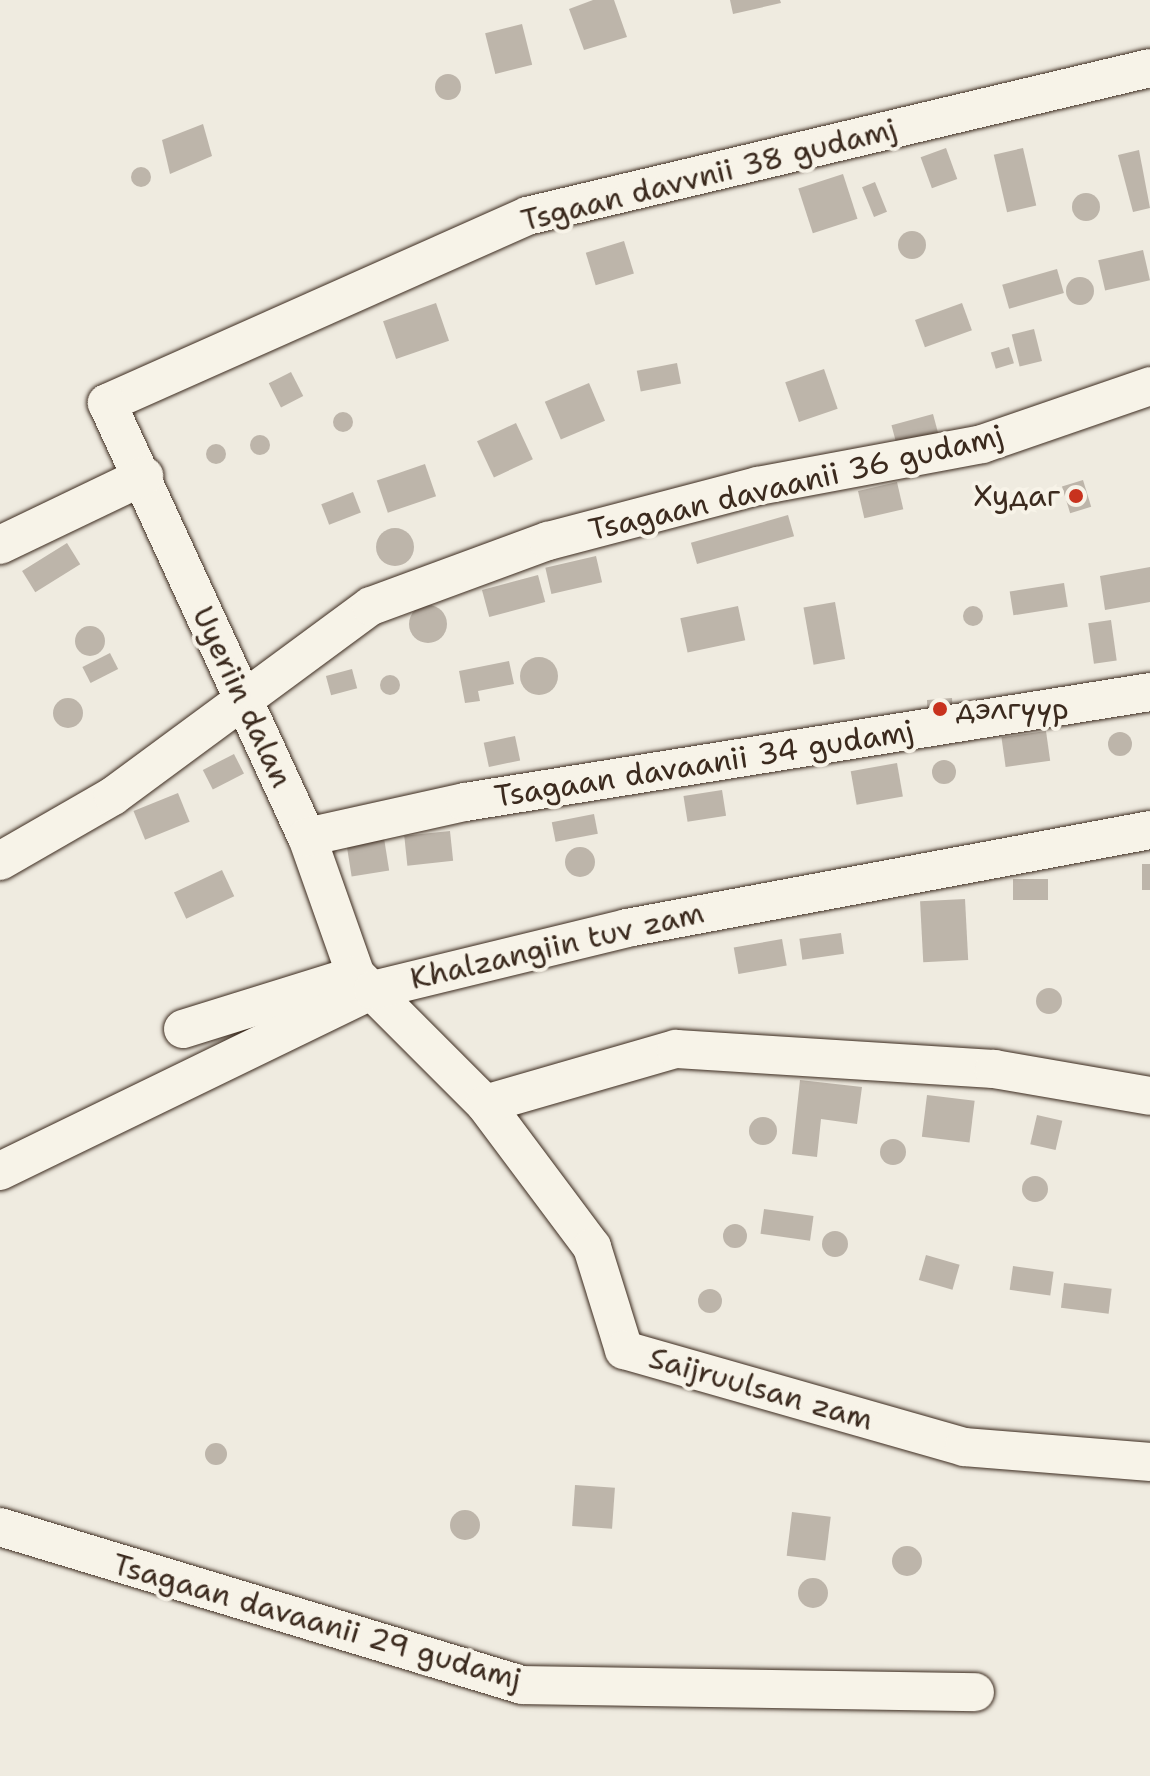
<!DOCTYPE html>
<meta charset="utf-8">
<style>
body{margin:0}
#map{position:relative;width:1150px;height:1776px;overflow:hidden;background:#efebe0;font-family:"Shantell Sans",sans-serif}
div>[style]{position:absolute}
.building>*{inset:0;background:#bdb5aa;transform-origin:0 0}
.round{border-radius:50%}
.roads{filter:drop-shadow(0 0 2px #3b2a1e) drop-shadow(0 0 2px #3b2a1e)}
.minor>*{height:38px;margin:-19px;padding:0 19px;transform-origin:19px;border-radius:19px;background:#f7f3e8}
.dots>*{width:22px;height:22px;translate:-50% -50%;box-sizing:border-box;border:4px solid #f7f3e8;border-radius:50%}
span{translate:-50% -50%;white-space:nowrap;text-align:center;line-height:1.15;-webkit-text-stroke:8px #f7f3e8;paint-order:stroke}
.street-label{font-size:30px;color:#3b2a1e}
.poi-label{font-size:30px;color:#3b2a1e}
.right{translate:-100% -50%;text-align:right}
.left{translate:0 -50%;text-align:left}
</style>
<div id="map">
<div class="building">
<i style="clip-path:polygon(593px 0,614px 0,627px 37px,584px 50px,569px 9px)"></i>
<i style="clip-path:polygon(730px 0,780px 0,781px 3px,733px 14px)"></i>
<i style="left:522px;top:24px;width:42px;height:38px;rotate:76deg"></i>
<i class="round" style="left:435px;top:74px;width:26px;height:26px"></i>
<i style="clip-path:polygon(203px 124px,212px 156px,170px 174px,162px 140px)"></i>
<i style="left:946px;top:148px;width:33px;height:27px;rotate:70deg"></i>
<i style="left:1023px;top:148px;width:59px;height:30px;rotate:77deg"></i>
<i style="clip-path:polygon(1139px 150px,1150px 208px,1133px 212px,1118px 155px)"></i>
<i class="round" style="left:131px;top:167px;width:20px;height:20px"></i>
<i style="left:843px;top:174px;width:47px;height:47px;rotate:72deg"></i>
<i style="left:875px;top:182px;width:32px;height:14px;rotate:68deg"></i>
<i class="round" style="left:1072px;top:193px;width:28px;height:28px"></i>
<i class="round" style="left:898px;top:231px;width:28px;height:28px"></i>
<i style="left:624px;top:241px;width:34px;height:40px;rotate:73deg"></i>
<i style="left:1143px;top:250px;width:31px;height:46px;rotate:77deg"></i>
<i style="left:1057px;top:269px;width:25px;height:57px;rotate:74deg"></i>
<i class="round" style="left:1066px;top:277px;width:28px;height:28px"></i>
<i style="left:436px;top:303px;width:40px;height:56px;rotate:71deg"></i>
<i style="left:962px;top:303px;width:29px;height:50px;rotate:70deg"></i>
<i style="left:1034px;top:329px;width:33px;height:23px;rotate:76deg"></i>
<i style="left:1009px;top:347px;width:17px;height:19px;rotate:73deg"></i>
<i style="left:677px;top:363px;width:21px;height:41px;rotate:79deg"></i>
<i style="left:824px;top:369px;width:42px;height:41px;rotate:71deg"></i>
<i style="left:291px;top:372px;width:27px;height:25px;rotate:63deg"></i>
<i style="left:589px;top:383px;width:41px;height:48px;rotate:67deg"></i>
<i class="round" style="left:333px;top:412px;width:20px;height:20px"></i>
<i style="left:933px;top:414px;width:34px;height:43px;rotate:75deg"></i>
<i style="left:516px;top:423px;width:40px;height:43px;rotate:65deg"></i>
<i class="round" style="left:250px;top:435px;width:20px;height:20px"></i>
<i class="round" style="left:206px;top:444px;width:20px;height:20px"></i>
<i style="left:425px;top:464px;width:34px;height:51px;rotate:71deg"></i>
<i style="left:1083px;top:480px;width:28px;height:22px;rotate:73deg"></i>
<i style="left:897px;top:482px;width:28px;height:40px;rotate:77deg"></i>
<i style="left:353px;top:492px;width:22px;height:34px;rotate:69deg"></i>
<i style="left:788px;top:515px;width:22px;height:101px;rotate:74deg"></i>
<i class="round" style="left:376px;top:528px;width:38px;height:38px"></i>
<i style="left:67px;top:543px;width:25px;height:53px;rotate:58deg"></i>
<i style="left:596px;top:556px;width:27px;height:52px;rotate:77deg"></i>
<i style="clip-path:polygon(1150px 567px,1150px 602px,1105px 610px,1100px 576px)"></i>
<i style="left:538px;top:575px;width:28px;height:58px;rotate:75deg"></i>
<i style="left:1064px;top:583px;width:24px;height:55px;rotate:81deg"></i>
<i style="left:835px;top:602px;width:58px;height:32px;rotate:80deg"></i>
<i class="round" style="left:409px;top:605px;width:38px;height:38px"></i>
<i class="round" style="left:963px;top:606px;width:20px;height:20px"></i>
<i style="left:738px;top:606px;width:35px;height:59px;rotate:78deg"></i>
<i style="left:1111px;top:620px;width:41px;height:23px;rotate:82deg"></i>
<i class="round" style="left:75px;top:626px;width:30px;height:30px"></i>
<i style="left:110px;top:653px;width:18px;height:31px;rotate:63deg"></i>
<i class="round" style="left:520px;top:657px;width:38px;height:38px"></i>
<i style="clip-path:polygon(509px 661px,514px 684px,478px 691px,480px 701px,465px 703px,459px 671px)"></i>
<i style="left:352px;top:669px;width:20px;height:27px;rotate:75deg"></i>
<i class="round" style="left:380px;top:675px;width:20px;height:20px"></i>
<i style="clip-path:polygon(952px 698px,954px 729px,928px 735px,927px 700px)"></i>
<i class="round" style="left:53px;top:698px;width:30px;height:30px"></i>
<i style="left:1046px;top:731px;width:30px;height:45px;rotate:82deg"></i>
<i class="round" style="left:1108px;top:732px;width:24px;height:24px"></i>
<i style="left:515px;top:736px;width:25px;height:32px;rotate:78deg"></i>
<i style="left:234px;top:754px;width:22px;height:35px;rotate:63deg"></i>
<i class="round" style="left:932px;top:760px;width:24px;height:24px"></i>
<i style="left:897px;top:763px;width:34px;height:47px;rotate:80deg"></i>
<i style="left:722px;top:790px;width:26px;height:39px;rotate:81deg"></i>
<i style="left:178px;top:793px;width:31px;height:48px;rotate:68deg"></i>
<i style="left:594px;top:814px;width:20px;height:43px;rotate:79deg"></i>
<i style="left:450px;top:831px;width:30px;height:46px;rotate:84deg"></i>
<i style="left:384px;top:838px;width:33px;height:38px;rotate:81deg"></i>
<i class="round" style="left:565px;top:847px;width:30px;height:30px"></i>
<i style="left:1142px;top:864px;width:8px;height:26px"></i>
<i style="left:222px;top:870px;width:29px;height:53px;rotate:65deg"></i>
<i style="left:1013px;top:879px;width:35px;height:21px"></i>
<i style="left:965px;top:899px;width:61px;height:45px;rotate:87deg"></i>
<i style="left:841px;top:933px;width:21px;height:42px;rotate:82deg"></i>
<i style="left:782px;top:939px;width:27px;height:49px;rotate:80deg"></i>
<i class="round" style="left:1036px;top:988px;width:26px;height:26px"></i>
<i style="clip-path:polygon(800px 1080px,862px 1087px,857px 1124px,821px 1119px,817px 1157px,792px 1154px)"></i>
<i style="left:927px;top:1095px;width:48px;height:42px;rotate:7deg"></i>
<i style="left:1037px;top:1115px;width:26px;height:30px;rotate:13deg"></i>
<i class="round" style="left:749px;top:1117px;width:28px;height:28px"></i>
<i class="round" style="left:880px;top:1139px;width:26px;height:26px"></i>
<i class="round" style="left:1022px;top:1176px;width:26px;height:26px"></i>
<i style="left:764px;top:1209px;width:50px;height:25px;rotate:8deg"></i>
<i class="round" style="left:723px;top:1224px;width:24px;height:24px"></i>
<i class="round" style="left:822px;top:1231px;width:26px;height:26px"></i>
<i style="left:926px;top:1255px;width:35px;height:26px;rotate:16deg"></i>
<i style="left:1013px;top:1266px;width:41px;height:24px;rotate:8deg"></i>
<i style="left:1064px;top:1283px;width:48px;height:25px;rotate:7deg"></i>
<i class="round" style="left:698px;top:1289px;width:24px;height:24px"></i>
<i class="round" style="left:205px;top:1443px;width:22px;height:22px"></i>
<i style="left:575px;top:1485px;width:40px;height:41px;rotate:4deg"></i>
<i class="round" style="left:450px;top:1510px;width:30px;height:30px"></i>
<i style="left:792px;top:1512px;width:39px;height:44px;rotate:7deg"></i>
<i class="round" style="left:892px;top:1546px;width:30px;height:30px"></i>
<i class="round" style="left:798px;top:1578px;width:30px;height:30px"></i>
</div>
<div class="roads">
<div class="minor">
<i style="left:1150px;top:68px;width:640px;rotate:166.64deg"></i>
<i style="left:527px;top:216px;width:460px;rotate:156deg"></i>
<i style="left:107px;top:403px;width:478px;rotate:65.3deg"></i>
<i style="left:307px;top:837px;width:146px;rotate:70.5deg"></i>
<i style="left:356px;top:975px;width:182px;rotate:45deg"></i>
<i style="left:485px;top:1104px;width:179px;rotate:53.2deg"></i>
<i style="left:592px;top:1247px;width:108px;rotate:72.7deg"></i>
<i style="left:624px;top:1350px;width:354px;rotate:15.9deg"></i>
<i style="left:964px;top:1447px;width:187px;rotate:4.6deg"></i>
<i style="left:0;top:545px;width:160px;rotate:-25.6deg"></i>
<i style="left:307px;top:837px;width:162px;rotate:-12.5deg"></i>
<i style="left:465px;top:802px;width:694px;rotate:-9.12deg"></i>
<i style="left:0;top:861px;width:130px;rotate:-29.9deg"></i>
<i style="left:113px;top:796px;width:320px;rotate:-36.4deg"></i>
<i style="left:371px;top:606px;width:189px;rotate:-20.2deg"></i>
<i style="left:548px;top:541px;width:217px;rotate:-14.7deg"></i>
<i style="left:758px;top:486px;width:228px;rotate:-10.6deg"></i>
<i style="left:982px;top:444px;width:178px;rotate:-19deg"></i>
<i style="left:183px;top:1029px;width:181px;rotate:-17.3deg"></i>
<i style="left:485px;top:1104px;width:199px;rotate:-16.1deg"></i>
<i style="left:676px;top:1049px;width:319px;rotate:3.6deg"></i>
<i style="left:994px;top:1069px;width:158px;rotate:9.8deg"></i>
<i style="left:0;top:1171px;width:415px;rotate:-25.9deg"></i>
<i style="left:373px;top:990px;width:261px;rotate:-13.7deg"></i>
<i style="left:627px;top:928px;width:532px;rotate:-10.61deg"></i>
<i style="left:0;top:1527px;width:545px;rotate:16.84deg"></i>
<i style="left:522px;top:1685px;width:453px;rotate:0.9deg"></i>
</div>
</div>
<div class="dots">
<i style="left:1076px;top:496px;background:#c8321e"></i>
<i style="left:940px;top:709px;background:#c8321e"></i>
</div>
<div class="street-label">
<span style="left:709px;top:175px;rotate:-14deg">Tsgaan davvnii 38 gudamj</span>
<span style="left:796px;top:483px;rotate:-13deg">Tsagaan davaanii 36 gudamj</span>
<span style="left:242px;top:697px;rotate:65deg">Uyeriin dalan</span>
<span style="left:704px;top:764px;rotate:-9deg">Tsagaan davaanii 34 gudamj</span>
<span style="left:557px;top:946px;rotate:-13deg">Khalzangiin tuv zam</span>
<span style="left:761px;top:1389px;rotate:16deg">Saijruulsan zam</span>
<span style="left:317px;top:1622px;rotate:16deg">Tsagaan davaanii 29 gudamj</span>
</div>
<div class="poi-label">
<span class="right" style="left:1060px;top:496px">Худаг</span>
<span class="left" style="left:956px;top:709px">дэлгүүр</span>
</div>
</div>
